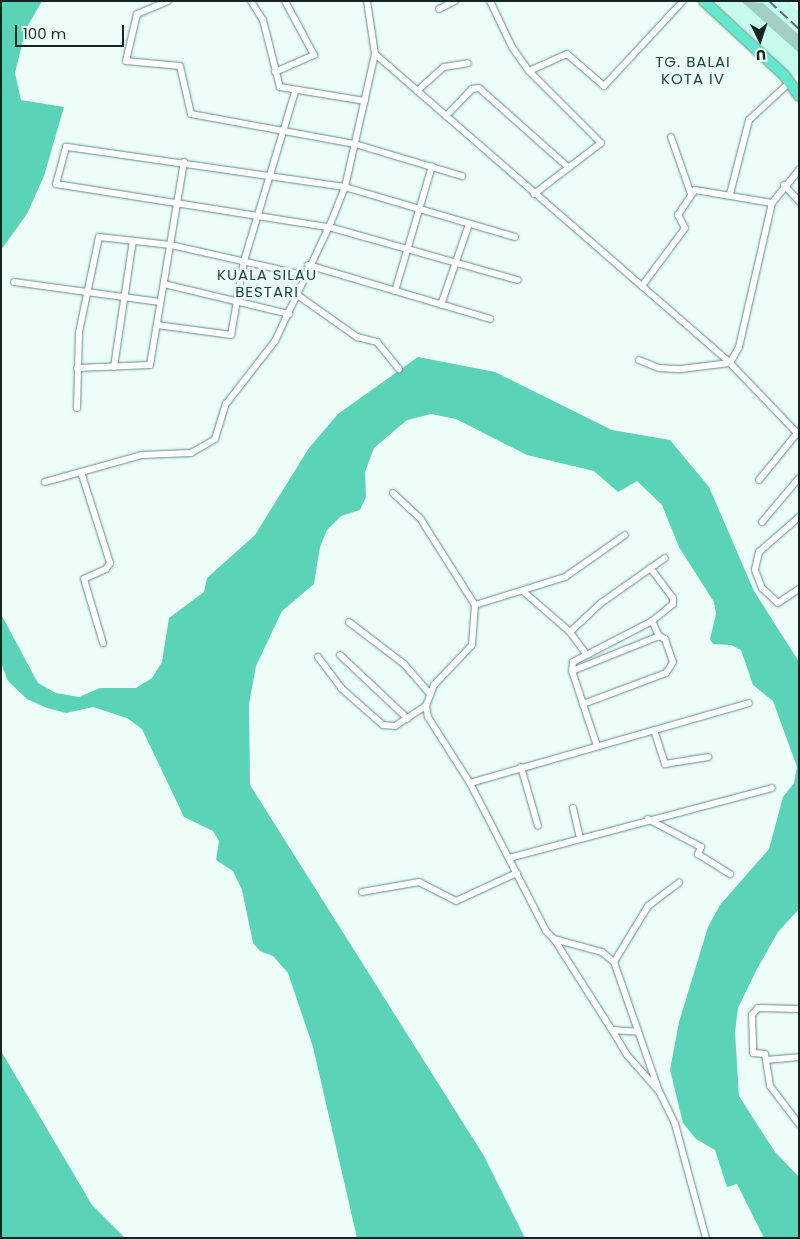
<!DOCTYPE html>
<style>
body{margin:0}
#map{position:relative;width:800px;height:1239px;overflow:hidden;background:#edfef9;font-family:Poppins,sans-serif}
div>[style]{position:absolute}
.built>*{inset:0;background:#c6fced}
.water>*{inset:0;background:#5ad3b7}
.building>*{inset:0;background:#a3cec2}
.roads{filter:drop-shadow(0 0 1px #628c80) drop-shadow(0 0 1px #628c80)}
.minor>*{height:6px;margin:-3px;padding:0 3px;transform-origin:3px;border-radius:3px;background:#fff}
.trunk>*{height:10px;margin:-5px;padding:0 5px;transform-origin:5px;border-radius:5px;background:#63e8ce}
.rail>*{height:2px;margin-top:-1px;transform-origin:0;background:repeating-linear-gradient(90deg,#5e6f6a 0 10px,transparent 0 15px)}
span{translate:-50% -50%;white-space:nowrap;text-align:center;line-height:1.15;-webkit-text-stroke:5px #edfef9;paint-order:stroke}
.quarter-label{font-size:15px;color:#1c453b;letter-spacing:1px}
.frame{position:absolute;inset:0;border:2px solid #152622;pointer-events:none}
.north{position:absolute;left:735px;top:15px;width:50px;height:50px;-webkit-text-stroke:4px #edfef9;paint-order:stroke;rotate:176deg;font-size:14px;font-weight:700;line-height:20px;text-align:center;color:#152622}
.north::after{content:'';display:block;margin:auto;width:18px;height:22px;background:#152622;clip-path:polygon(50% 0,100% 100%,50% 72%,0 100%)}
.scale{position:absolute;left:15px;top:25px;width:109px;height:22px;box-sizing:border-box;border:2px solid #152622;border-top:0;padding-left:6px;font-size:15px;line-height:18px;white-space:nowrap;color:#152622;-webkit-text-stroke:4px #edfef9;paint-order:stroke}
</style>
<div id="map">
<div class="built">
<i style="clip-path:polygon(788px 1px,799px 11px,799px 74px,793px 77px,717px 2px)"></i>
</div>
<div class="water">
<i style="clip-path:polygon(1px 1px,42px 1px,26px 29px,15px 73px,21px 100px,64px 107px,44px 176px,27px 214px,1px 250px)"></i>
<i style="clip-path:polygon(418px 357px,495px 372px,612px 430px,670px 440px,709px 487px,754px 591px,799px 662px,799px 909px,778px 932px,757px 969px,738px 1008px,735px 1032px,739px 1096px,775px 1152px,799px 1177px,799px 1238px,764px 1238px,737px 1184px,727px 1187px,715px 1150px,696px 1139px,683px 1123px,670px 1070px,679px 1022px,708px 927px,720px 905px,769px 849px,783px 797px,794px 783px,797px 767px,773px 701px,753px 685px,741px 650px,731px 645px,713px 644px,710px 639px,716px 614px,714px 602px,679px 547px,662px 505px,637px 481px,618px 492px,594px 471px,527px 455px,456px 419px,431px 414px,407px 420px,374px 448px,365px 472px,366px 497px,360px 510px,341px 516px,327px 530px,320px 547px,314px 584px,282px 611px,256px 666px,249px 704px,250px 785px,484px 1156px,525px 1238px,357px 1238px,313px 1047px,288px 973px,273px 956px,260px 951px,253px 943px,242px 890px,233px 871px,216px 860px,219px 841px,213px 831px,184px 817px,142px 729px,127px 718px,93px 707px,66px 713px,47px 708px,27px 699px,8px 681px,1px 663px,1px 614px,38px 683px,56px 693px,79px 697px,100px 688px,136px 688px,152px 678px,162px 662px,169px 618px,204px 592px,207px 578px,255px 535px,309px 448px,338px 414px)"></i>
<i style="clip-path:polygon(1px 1051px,92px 1205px,125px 1238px,1px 1238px)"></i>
</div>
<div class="building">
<i style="clip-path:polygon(741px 1px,763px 3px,799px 35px,799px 53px)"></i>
</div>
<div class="roads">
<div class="minor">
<i style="left:168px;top:1px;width:34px;rotate:157deg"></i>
<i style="left:137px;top:14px;width:48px;rotate:103.2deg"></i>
<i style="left:126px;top:61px;width:54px;rotate:5.3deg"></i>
<i style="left:180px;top:66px;width:49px;rotate:77.1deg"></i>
<i style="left:191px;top:114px;width:167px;rotate:10.4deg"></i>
<i style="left:355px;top:144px;width:112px;rotate:16.7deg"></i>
<i style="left:251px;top:1px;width:22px;rotate:58deg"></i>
<i style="left:263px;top:20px;width:69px;rotate:75.8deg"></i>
<i style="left:280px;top:87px;width:86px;rotate:9.4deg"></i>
<i style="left:367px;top:1px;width:54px;rotate:81.4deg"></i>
<i style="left:375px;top:54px;width:471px;rotate:41deg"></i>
<i style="left:730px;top:363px;width:100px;rotate:46.2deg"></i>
<i style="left:490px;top:1px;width:51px;rotate:64.4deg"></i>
<i style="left:512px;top:47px;width:29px;rotate:55deg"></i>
<i style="left:439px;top:9px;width:18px;rotate:-27deg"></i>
<i style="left:275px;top:72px;width:43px;rotate:-23.6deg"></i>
<i style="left:314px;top:55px;width:61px;rotate:-118.2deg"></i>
<i style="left:417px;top:91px;width:36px;rotate:-42deg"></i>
<i style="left:444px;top:67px;width:24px;rotate:-9deg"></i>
<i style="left:446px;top:116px;width:37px;rotate:-46deg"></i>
<i style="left:472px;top:89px;width:7px;rotate:-8deg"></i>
<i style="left:479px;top:88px;width:120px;rotate:41.6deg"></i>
<i style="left:671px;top:137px;width:60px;rotate:70.7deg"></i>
<i style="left:784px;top:185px;width:22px;rotate:47deg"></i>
<i style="left:534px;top:194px;width:84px;rotate:-37.3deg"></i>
<i style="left:601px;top:143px;width:102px;rotate:-135deg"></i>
<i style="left:529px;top:71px;width:42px;rotate:-24.1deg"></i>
<i style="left:567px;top:54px;width:49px;rotate:40.9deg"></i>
<i style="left:604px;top:86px;width:116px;rotate:-47.1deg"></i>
<i style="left:730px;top:194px;width:76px;rotate:-75.6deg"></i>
<i style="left:749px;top:120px;width:56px;rotate:-42.8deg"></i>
<i style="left:515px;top:237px;width:177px;rotate:-163.6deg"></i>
<i style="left:345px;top:187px;width:282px;rotate:-171.8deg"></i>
<i style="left:66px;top:147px;width:38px;rotate:105deg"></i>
<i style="left:56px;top:184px;width:276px;rotate:9deg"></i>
<i style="left:329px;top:227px;width:196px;rotate:15.7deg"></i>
<i style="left:308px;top:265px;width:190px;rotate:16.5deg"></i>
<i style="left:14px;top:282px;width:147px;rotate:7.8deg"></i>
<i style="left:164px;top:284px;width:129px;rotate:13.5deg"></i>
<i style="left:642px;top:286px;width:72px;rotate:-53.4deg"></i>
<i style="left:685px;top:228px;width:15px;rotate:-118deg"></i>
<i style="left:678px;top:215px;width:30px;rotate:-56deg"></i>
<i style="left:695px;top:190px;width:78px;rotate:9.6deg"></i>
<i style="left:395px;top:291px;width:130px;rotate:-73.5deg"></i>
<i style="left:296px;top:294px;width:75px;rotate:35.2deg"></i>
<i style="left:357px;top:337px;width:21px;rotate:14deg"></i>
<i style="left:377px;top:342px;width:35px;rotate:51deg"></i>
<i style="left:441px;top:305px;width:86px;rotate:-70.9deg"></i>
<i style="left:157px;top:325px;width:75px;rotate:7.7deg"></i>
<i style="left:231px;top:335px;width:75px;rotate:-80deg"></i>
<i style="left:244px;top:261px;width:177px;rotate:-73.2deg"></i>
<i style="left:639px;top:360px;width:22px;rotate:22deg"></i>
<i style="left:659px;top:368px;width:22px;rotate:3deg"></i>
<i style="left:681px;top:369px;width:49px;rotate:-7deg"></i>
<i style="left:730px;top:363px;width:18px;rotate:-61deg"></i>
<i style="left:739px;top:347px;width:148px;rotate:-77.1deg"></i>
<i style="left:772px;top:203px;width:43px;rotate:-50.7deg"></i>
<i style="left:114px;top:367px;width:128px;rotate:-81.5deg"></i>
<i style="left:77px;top:368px;width:73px;rotate:-2.4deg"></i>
<i style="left:150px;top:365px;width:206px;rotate:-80.5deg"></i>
<i style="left:77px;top:408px;width:76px;rotate:-88.5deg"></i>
<i style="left:79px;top:332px;width:97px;rotate:-78.1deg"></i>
<i style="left:99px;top:237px;width:72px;rotate:6.3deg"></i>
<i style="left:171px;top:245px;width:136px;rotate:12.7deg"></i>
<i style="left:81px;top:472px;width:96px;rotate:72.3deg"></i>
<i style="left:110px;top:563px;width:7px;rotate:124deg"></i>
<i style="left:106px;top:569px;width:24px;rotate:156deg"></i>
<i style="left:84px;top:579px;width:67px;rotate:73.5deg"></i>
<i style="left:759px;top:480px;width:62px;rotate:-50.9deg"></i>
<i style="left:45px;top:482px;width:101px;rotate:-15.6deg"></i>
<i style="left:142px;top:455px;width:49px;rotate:-2.3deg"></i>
<i style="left:191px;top:453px;width:28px;rotate:-30deg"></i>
<i style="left:215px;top:439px;width:37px;rotate:-73deg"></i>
<i style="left:226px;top:404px;width:80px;rotate:-52.1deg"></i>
<i style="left:275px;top:341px;width:126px;rotate:-64.7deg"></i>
<i style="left:329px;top:227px;width:43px;rotate:-68.2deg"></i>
<i style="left:345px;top:187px;width:136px;rotate:-77.3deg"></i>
<i style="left:393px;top:493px;width:37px;rotate:43deg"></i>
<i style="left:420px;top:518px;width:103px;rotate:57.7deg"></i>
<i style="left:475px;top:605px;width:40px;rotate:94.3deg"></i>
<i style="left:472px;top:645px;width:55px;rotate:133.5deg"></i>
<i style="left:434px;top:685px;width:22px;rotate:111deg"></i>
<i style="left:426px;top:706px;width:11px;rotate:80deg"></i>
<i style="left:428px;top:717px;width:78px;rotate:57.5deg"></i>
<i style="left:470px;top:783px;width:166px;rotate:62.8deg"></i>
<i style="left:546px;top:931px;width:11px;rotate:45deg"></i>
<i style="left:554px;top:939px;width:50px;rotate:15.2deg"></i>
<i style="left:602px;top:952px;width:16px;rotate:40deg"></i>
<i style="left:614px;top:962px;width:137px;rotate:70.8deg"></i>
<i style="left:659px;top:1091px;width:37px;rotate:64deg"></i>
<i style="left:675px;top:1124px;width:118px;rotate:74.8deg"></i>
<i style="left:799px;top:517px;width:53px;rotate:138.8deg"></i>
<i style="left:759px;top:552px;width:18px;rotate:103deg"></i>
<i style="left:755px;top:570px;width:19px;rotate:69deg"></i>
<i style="left:762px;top:588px;width:22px;rotate:43deg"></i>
<i style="left:778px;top:603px;width:25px;rotate:-34deg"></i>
<i style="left:762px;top:522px;width:57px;rotate:-49.9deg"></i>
<i style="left:524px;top:592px;width:61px;rotate:41deg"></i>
<i style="left:570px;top:632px;width:27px;rotate:54deg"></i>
<i style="left:475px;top:605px;width:94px;rotate:-17.3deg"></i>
<i style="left:565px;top:577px;width:73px;rotate:-35deg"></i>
<i style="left:652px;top:621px;width:17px;rotate:65deg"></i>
<i style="left:349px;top:622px;width:69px;rotate:37.4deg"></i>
<i style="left:404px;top:664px;width:38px;rotate:49deg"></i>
<i style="left:570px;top:632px;width:42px;rotate:-43.1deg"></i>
<i style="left:601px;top:603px;width:78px;rotate:-35.1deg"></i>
<i style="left:340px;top:655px;width:93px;rotate:43.3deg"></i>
<i style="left:318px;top:657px;width:39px;rotate:53deg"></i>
<i style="left:341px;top:688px;width:56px;rotate:41.4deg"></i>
<i style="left:383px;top:725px;width:12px;rotate:5deg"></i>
<i style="left:395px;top:726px;width:37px;rotate:-33deg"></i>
<i style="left:572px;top:671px;width:94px;rotate:-21.9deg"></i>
<i style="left:659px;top:636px;width:7px;rotate:27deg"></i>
<i style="left:665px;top:639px;width:24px;rotate:71deg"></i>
<i style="left:673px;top:662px;width:13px;rotate:122deg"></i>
<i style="left:666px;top:673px;width:89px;rotate:159.5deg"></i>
<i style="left:654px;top:730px;width:36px;rotate:72deg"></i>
<i style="left:665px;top:764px;width:44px;rotate:-9.2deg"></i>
<i style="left:597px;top:746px;width:79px;rotate:-108.4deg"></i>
<i style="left:572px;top:671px;width:9px;rotate:-84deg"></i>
<i style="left:573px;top:662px;width:89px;rotate:-27.4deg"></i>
<i style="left:652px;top:621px;width:27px;rotate:-39deg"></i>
<i style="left:673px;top:604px;width:6px;rotate:-90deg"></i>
<i style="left:673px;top:598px;width:38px;rotate:-127deg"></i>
<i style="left:521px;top:767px;width:61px;rotate:73.9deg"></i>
<i style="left:470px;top:783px;width:290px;rotate:-16deg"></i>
<i style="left:573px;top:808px;width:32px;rotate:77deg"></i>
<i style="left:648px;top:819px;width:60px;rotate:27.8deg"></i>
<i style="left:701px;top:847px;width:8px;rotate:113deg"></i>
<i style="left:698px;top:854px;width:38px;rotate:32deg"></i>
<i style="left:509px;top:858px;width:272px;rotate:-14.9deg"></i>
<i style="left:362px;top:892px;width:58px;rotate:-10deg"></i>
<i style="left:419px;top:882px;width:42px;rotate:27.2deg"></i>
<i style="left:456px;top:901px;width:67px;rotate:-24.7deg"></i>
<i style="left:554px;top:939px;width:108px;rotate:57.5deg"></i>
<i style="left:612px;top:1030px;width:26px;rotate:4deg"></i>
<i style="left:614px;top:962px;width:66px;rotate:-58.7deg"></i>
<i style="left:648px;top:906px;width:39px;rotate:-37deg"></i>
<i style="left:799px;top:1009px;width:41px;rotate:-178.6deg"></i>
<i style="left:758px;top:1008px;width:9px;rotate:131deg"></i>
<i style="left:752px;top:1015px;width:38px;rotate:88deg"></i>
<i style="left:753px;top:1053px;width:12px;rotate:5deg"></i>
<i style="left:765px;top:1054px;width:6px;rotate:81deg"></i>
<i style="left:766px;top:1060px;width:33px;rotate:-5deg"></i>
<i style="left:612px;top:1030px;width:29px;rotate:59deg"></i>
<i style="left:627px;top:1055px;width:47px;rotate:48.5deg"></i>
<i style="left:766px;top:1060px;width:26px;rotate:81deg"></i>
<i style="left:770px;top:1086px;width:48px;rotate:52.7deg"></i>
</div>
<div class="trunk">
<i style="left:704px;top:1px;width:109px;rotate:42.8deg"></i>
<i style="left:784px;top:75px;width:26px;rotate:54deg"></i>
</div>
</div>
<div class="rail">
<i style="left:769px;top:1px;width:41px;rotate:43deg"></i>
</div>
<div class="quarter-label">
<span style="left:693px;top:70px">TG. BALAI<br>KOTA IV</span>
<span style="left:267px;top:283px">KUALA SILAU<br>BESTARI</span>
</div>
<div class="frame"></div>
<div class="north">U</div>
<div class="scale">100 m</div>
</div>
